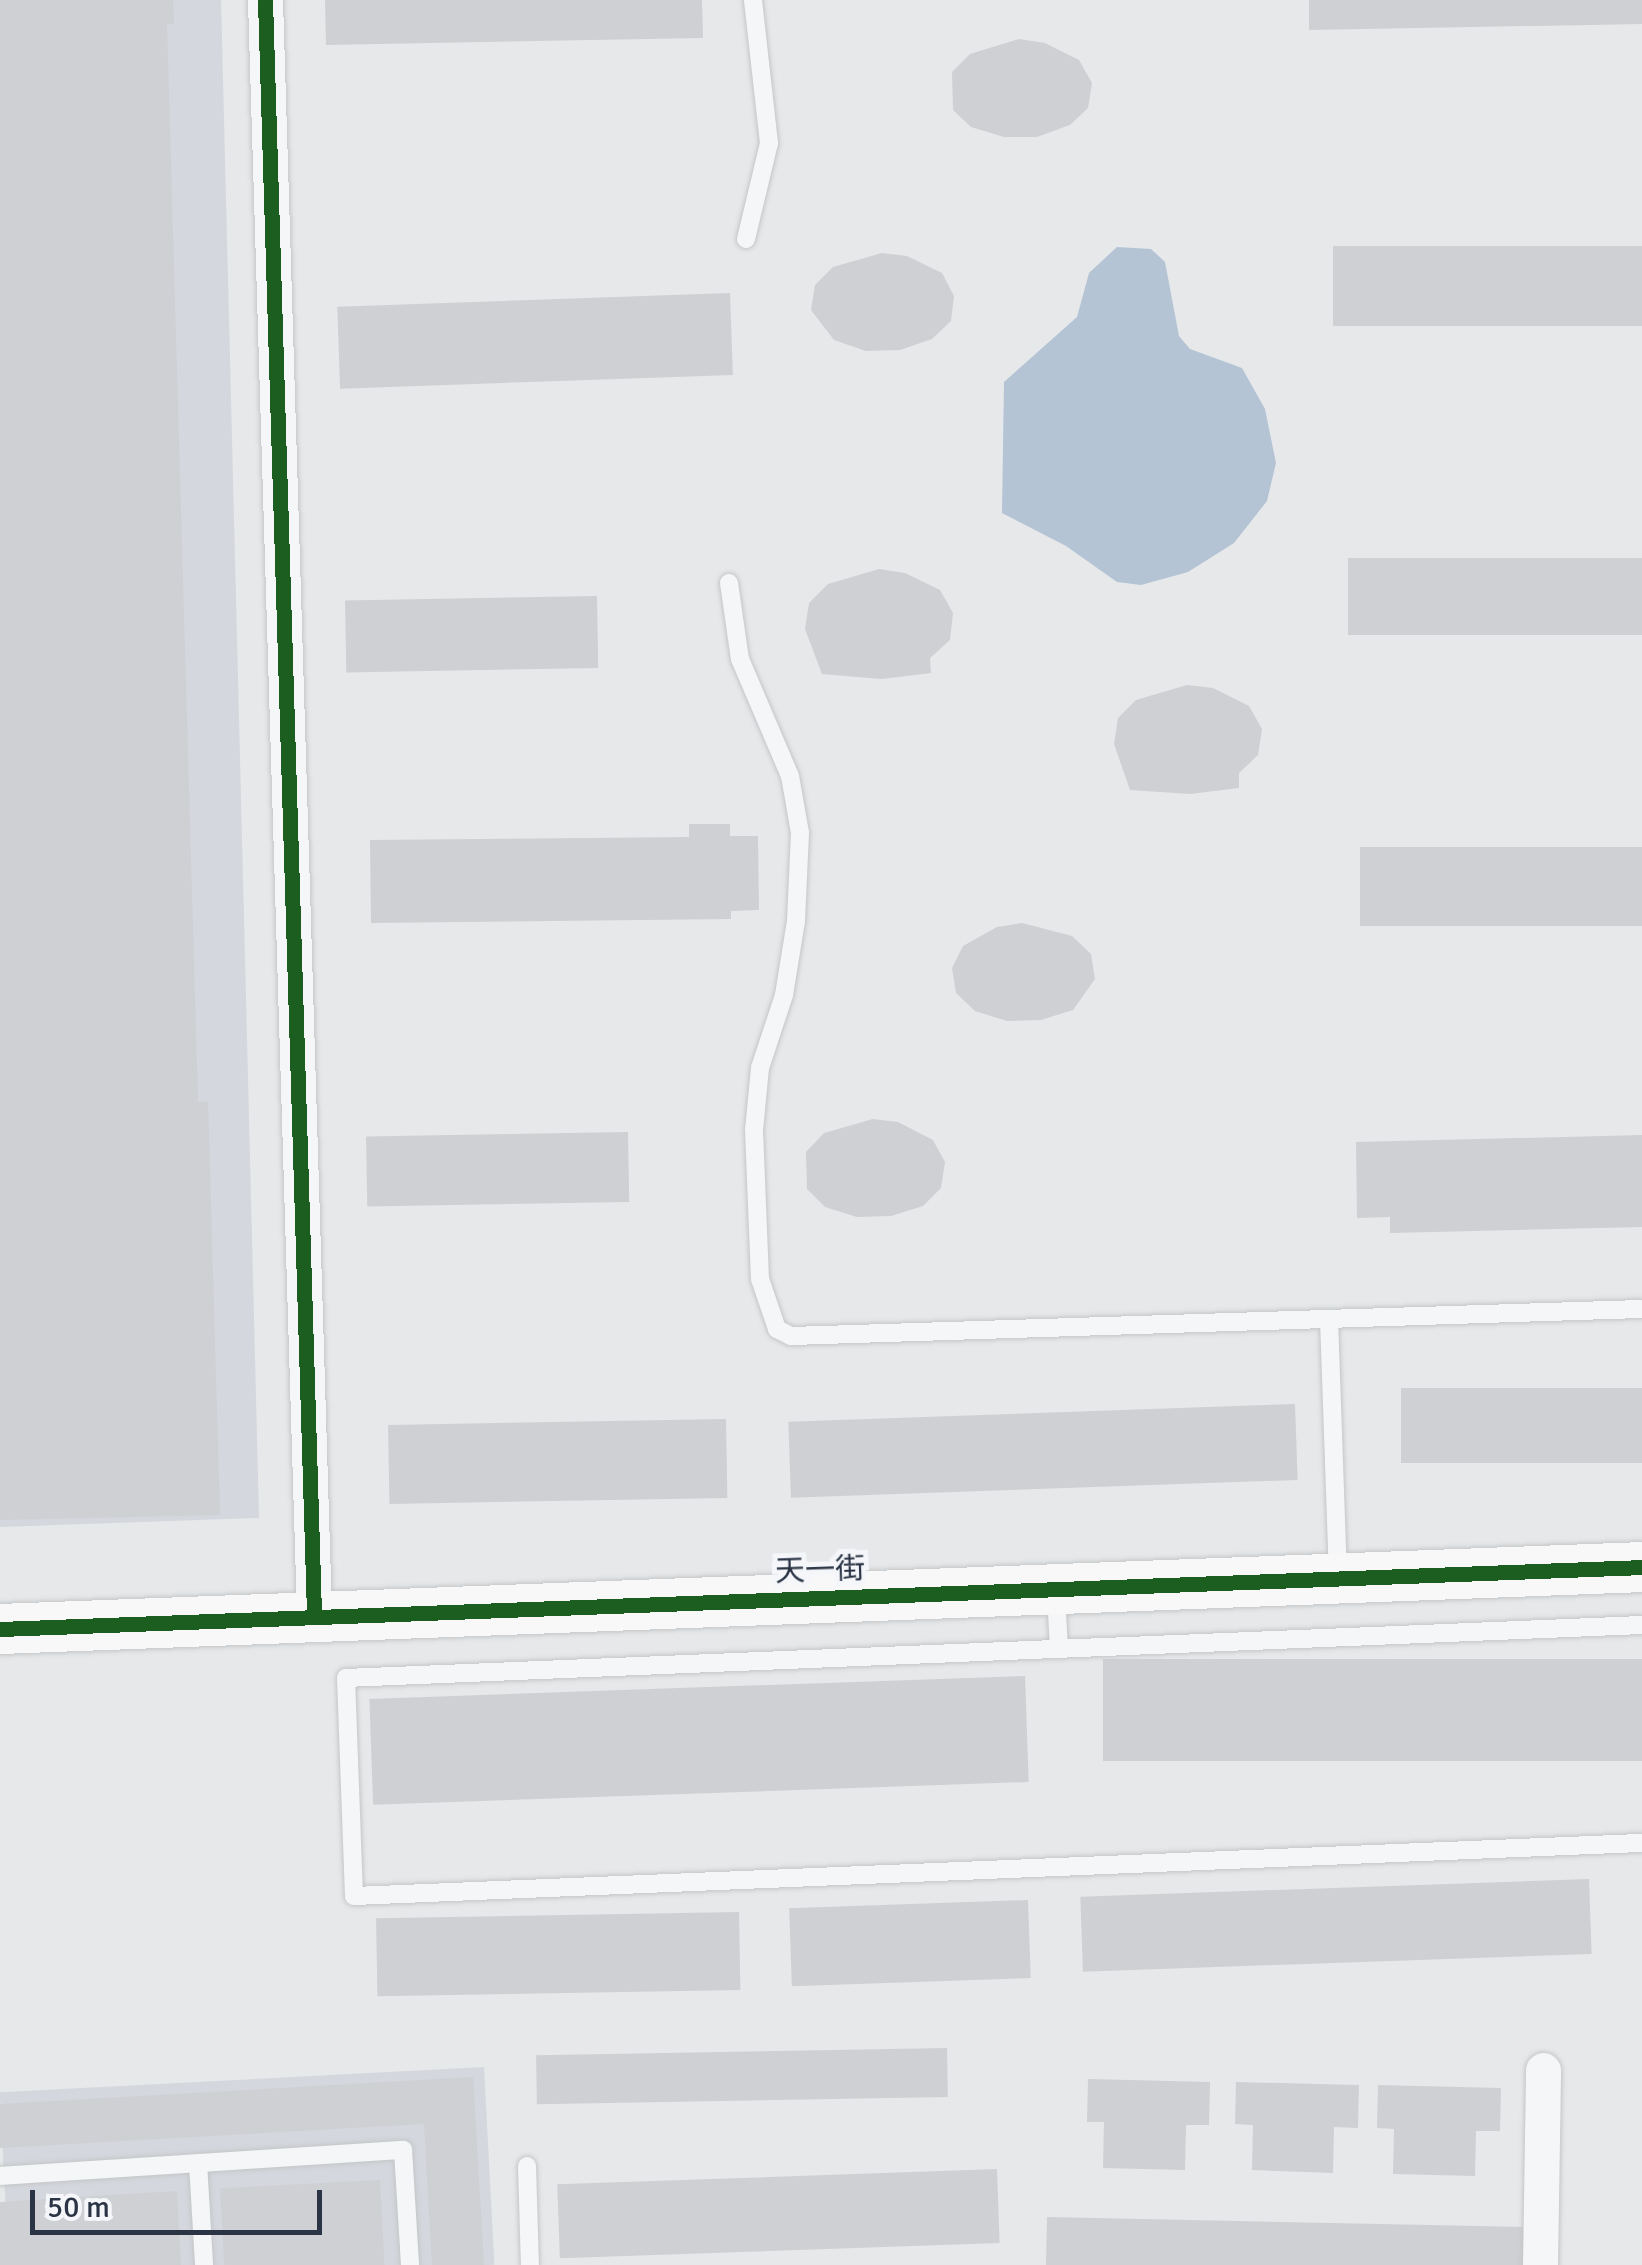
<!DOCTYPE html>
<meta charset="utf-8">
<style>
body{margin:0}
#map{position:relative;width:1642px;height:2265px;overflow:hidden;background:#e6e8ea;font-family:Signika,"Noto Sans SC",sans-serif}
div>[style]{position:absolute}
.built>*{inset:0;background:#d4d7dd;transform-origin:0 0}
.water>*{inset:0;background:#b4c4d5}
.building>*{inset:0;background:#ced0d3;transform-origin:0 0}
.roads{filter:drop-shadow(0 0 2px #c4c6c8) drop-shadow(0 0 2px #c4c6c8)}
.lane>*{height:18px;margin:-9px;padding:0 9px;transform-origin:9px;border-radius:9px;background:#f5f6f7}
.street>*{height:35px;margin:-17.5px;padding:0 17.5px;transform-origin:17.5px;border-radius:17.5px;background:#f5f6f7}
.secondary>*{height:50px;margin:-25px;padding:0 25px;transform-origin:25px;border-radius:25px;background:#f8f8f8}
.cycleway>*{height:15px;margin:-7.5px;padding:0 7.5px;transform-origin:7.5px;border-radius:7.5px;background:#1b5e20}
span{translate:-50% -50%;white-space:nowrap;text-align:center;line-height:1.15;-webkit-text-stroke:10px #f4f6f9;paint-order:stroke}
.street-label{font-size:30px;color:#2b3445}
.scale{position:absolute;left:30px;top:2190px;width:292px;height:45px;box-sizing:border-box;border:5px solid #2b3445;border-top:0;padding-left:12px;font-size:30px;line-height:35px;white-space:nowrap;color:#2b3445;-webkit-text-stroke:8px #f4f6f9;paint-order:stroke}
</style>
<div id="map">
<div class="built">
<i style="clip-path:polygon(0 0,221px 0,259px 1518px,0 1527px)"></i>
<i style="left:484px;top:2067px;width:198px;height:485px;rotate:87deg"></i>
</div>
<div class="water">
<i style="clip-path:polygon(1117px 247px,1151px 249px,1165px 262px,1179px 336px,1190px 349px,1242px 368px,1265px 409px,1276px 463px,1267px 501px,1234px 543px,1188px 572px,1141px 585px,1117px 582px,1066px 546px,1002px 513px,1004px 382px,1077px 317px,1089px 273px)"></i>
</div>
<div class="building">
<i style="clip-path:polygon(0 0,173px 0,174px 24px,167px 24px,198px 1102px,208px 1102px,220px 1515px,0 1520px)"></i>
<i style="clip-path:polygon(325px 0,702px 0,703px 38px,326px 45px)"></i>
<i style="clip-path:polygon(1309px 0,1642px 0,1642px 24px,1309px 30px)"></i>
<i style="clip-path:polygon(1019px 39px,1045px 43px,1079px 60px,1092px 83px,1088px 108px,1070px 125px,1037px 137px,1004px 137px,971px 127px,953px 110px,952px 72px,970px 54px)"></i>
<i style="left:1642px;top:246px;width:80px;height:309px;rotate:90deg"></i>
<i style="clip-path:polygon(882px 253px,907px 256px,942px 273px,954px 296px,951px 321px,932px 339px,900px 350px,866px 351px,834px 340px,811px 310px,815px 285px,833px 267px)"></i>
<i style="left:730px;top:293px;width:82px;height:393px;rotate:88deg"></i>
<i style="left:1642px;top:558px;width:77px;height:294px;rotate:90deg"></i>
<i style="clip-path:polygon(879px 569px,905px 573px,940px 590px,953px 613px,950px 640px,930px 658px,931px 673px,882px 679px,822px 674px,805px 629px,809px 603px,828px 584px)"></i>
<i style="left:597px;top:596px;width:72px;height:252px;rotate:89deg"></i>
<i style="clip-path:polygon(1187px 685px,1213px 688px,1249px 706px,1262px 729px,1258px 755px,1239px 773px,1239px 788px,1190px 794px,1130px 790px,1114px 744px,1118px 718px,1136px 700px)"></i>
<i style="clip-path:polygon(689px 824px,730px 824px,730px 836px,758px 836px,759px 910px,731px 911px,731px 919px,371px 923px,370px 840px,689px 837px)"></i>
<i style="left:1642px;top:847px;width:79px;height:282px;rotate:90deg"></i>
<i style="clip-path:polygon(1022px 923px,1072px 936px,1091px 954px,1095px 979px,1073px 1010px,1041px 1020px,1007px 1021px,975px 1011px,956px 993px,952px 968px,963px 946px,997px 927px)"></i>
<i style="clip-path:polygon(873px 1119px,898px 1122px,933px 1140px,945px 1162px,941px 1188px,923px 1206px,891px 1216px,857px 1217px,825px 1207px,807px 1189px,806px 1152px,824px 1133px)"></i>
<i style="left:628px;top:1132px;width:70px;height:262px;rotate:89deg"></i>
<i style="clip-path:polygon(1642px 1135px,1642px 1227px,1390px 1233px,1390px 1217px,1357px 1218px,1356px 1142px)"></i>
<i style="left:1642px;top:1388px;width:75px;height:241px;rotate:90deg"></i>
<i style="left:1295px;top:1404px;width:76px;height:507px;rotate:88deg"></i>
<i style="left:726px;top:1419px;width:79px;height:338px;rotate:89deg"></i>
<i style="left:1642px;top:1659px;width:102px;height:539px;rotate:90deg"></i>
<i style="left:1025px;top:1676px;width:106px;height:656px;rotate:88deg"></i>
<i style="left:1589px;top:1879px;width:75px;height:509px;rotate:88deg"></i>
<i style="left:1028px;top:1900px;width:78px;height:239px;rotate:88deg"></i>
<i style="left:739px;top:1912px;width:78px;height:363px;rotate:89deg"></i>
<i style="left:947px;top:2048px;width:49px;height:411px;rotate:89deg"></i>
<i style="clip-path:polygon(473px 2077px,484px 2265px,432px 2265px,424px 2124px,0 2148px,0 2104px)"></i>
<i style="clip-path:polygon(1088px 2079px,1210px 2082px,1209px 2125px,1186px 2125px,1185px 2170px,1103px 2168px,1104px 2122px,1087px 2122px)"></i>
<i style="clip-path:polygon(1236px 2082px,1359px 2085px,1358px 2128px,1334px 2127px,1333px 2173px,1252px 2170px,1253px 2125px,1235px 2124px)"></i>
<i style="clip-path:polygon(1378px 2085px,1501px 2088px,1500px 2131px,1476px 2131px,1475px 2176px,1393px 2174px,1394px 2129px,1377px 2128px)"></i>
<i style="left:997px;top:2169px;width:74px;height:440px;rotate:88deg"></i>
<i style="left:380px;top:2180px;width:85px;height:160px;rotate:87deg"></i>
<i style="clip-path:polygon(177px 2191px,181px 2265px,0 2265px,0 2202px)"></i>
<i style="clip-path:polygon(1047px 2217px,1528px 2227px,1527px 2265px,1046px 2265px)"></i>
</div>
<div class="roads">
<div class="lane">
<i style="left:746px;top:239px;width:99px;rotate:-76.5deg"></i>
<i style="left:769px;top:143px;width:144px;rotate:-96.4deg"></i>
<i style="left:729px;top:583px;width:77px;rotate:81.8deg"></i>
<i style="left:740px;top:659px;width:127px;rotate:66.9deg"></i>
<i style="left:790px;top:776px;width:58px;rotate:80deg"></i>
<i style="left:800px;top:833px;width:88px;rotate:92.6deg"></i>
<i style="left:796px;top:921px;width:75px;rotate:99.2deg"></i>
<i style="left:784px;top:995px;width:77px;rotate:108.2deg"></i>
<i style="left:760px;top:1068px;width:62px;rotate:95.5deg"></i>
<i style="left:754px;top:1130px;width:149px;rotate:87.7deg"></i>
<i style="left:760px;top:1279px;width:53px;rotate:71.2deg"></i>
<i style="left:777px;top:1329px;width:16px;rotate:27deg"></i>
<i style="left:791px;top:1336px;width:851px;rotate:-1.82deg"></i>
<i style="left:1329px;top:1319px;width:254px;rotate:88deg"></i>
<i style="left:1056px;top:1594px;width:55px;rotate:86.9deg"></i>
<i style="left:1642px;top:1625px;width:1297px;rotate:177.66deg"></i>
<i style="left:346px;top:1678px;width:218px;rotate:87.9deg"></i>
<i style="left:354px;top:1896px;width:1289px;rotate:-2.36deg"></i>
<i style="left:198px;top:2163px;width:102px;rotate:86.6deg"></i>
<i style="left:527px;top:2166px;width:99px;rotate:88.3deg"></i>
<i style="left:0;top:2176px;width:404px;rotate:-3.7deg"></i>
<i style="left:403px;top:2150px;width:115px;rotate:86.5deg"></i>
</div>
<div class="street">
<i style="left:265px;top:0;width:1618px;rotate:88.26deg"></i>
<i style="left:1540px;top:2265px;width:195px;rotate:-89.1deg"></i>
</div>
<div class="secondary">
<i style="left:0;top:1629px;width:1643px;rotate:-2.16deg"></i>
</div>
</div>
<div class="cycleway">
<i style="left:265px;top:0;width:1618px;rotate:88.26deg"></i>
<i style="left:0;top:1629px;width:1643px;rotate:-2.16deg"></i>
</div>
<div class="street-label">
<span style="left:820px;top:1571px;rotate:-2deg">天一街</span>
</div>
<div class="scale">50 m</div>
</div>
